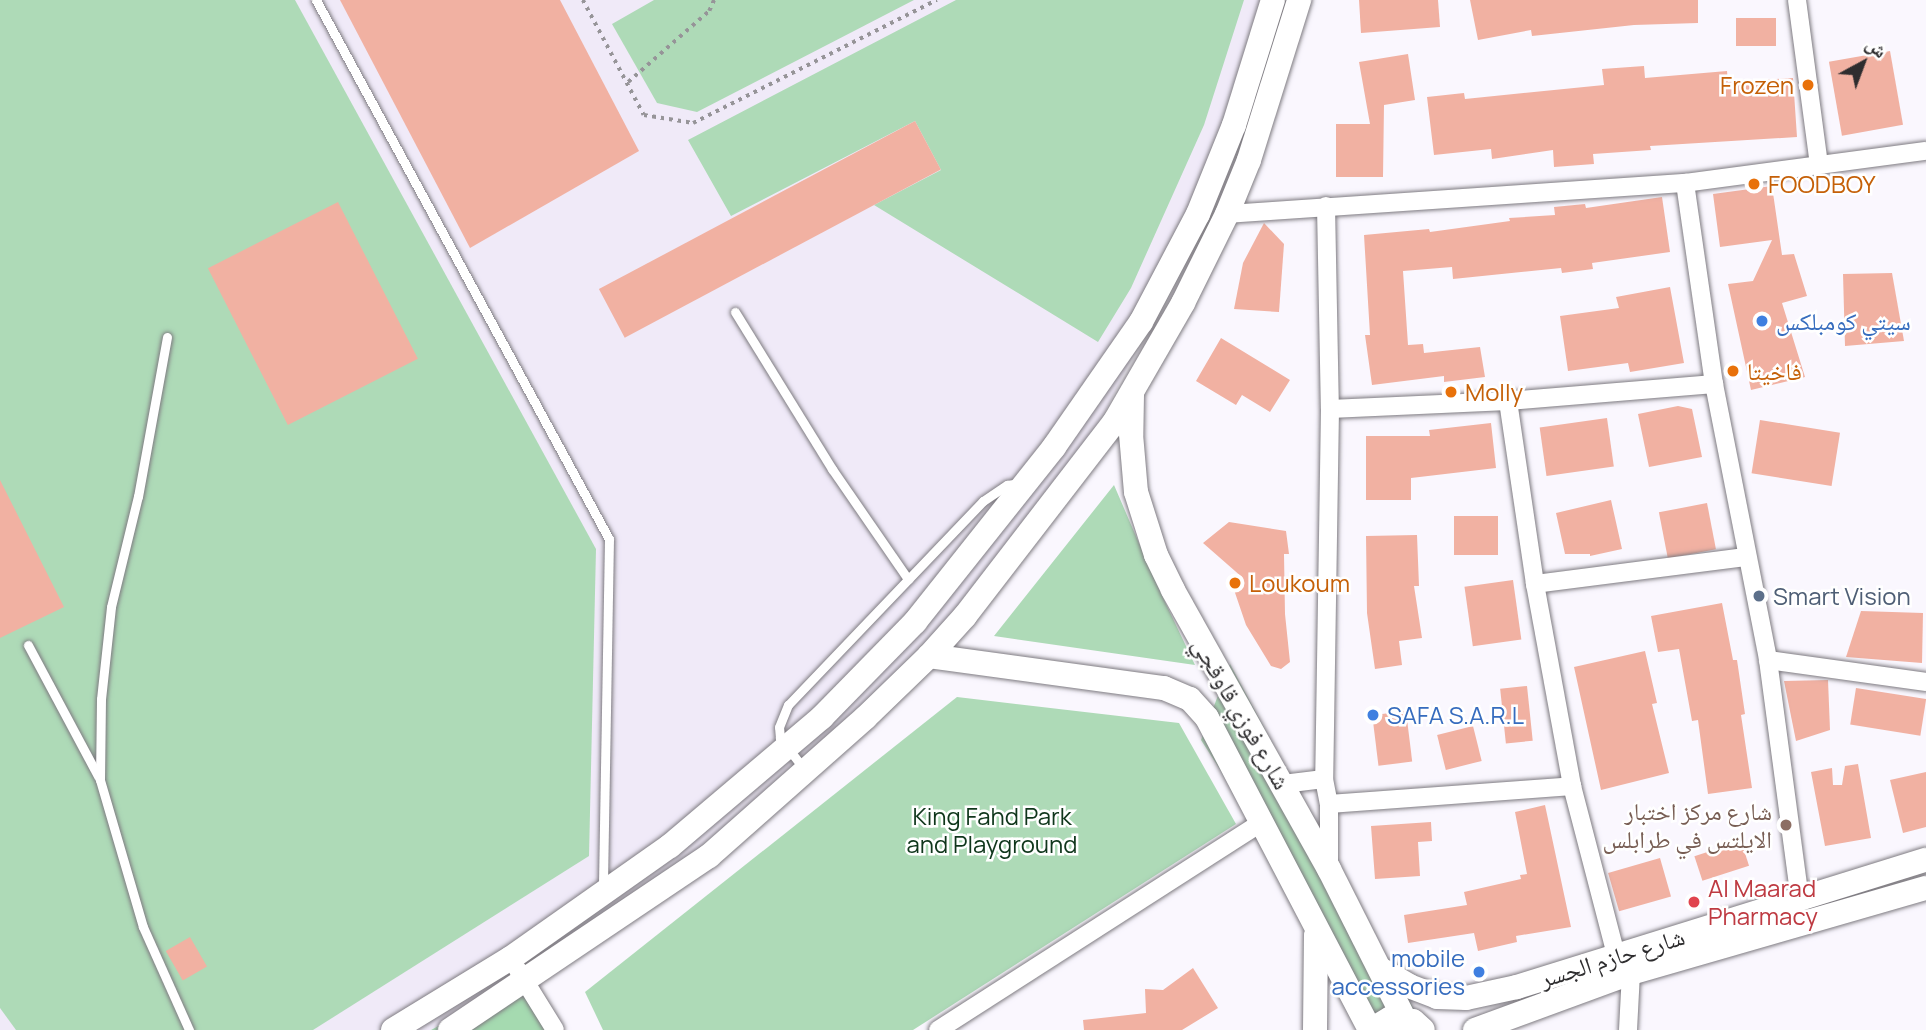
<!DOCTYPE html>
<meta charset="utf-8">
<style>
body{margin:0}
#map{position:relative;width:1926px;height:1030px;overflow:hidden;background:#faf7fe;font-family:Manrope,"Noto Naskh Arabic",sans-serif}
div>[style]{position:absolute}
.built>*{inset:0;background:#f0eaf8}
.green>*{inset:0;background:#aedab7}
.forest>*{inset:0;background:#a5dab0}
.building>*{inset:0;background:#f1b1a2;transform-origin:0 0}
.path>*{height:3.5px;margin-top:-1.75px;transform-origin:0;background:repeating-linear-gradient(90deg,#969498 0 3.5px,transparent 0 8.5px)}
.roads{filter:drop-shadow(0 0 2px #7e7b81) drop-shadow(0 0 2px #7e7b81)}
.lane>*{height:9px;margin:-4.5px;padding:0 4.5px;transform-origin:4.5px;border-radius:4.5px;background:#fff}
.street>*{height:18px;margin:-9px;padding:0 9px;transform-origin:9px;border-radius:9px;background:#fff}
.secondary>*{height:24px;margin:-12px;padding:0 12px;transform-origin:12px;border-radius:12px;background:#fff}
.dots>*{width:19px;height:19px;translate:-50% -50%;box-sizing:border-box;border:4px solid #fff;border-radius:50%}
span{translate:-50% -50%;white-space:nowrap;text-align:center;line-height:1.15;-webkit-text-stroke:5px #fff;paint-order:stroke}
.food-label{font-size:24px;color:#c56008}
.right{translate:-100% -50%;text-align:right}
.left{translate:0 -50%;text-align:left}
.shop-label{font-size:24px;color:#366cbe}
.service-label{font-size:24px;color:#4e5e75}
.street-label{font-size:24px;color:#2e2d2f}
.education-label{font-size:24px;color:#785e54}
.park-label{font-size:24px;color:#0f361b}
.health-label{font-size:24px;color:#be3a42}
.north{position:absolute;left:1828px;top:28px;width:70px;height:70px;-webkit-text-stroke:5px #fff;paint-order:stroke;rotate:41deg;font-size:19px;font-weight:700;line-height:28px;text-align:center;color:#2e2d2f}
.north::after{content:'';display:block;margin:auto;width:24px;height:32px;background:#2e2d2f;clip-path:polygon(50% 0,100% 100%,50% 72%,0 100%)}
</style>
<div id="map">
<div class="built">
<i style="clip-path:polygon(0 0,1277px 0,1149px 324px,1097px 428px,1043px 517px,826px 761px,525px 979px,431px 1030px,0 1030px)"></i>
</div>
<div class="green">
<i style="clip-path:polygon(0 0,295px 0,596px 549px,589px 856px,313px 1030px,16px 1030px,0 1008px)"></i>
<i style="clip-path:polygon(654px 0,914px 0,697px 112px,657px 103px,612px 24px)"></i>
<i style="clip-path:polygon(956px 0,1244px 0,1204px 125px,1131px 288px,1098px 342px,874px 205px,941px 170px,915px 121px,731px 216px,688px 140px)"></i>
<i style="clip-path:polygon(1114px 485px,1157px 585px,1195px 665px,994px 636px)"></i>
<i style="clip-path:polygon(1230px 664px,1425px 1030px,1364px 1030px,1264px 838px,1201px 740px)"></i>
<i style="clip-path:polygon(957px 697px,1179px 723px,1236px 824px,913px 1030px,603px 1030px,585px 992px)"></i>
</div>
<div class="forest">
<i style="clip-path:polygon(525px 979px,553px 1030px,431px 1030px)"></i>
</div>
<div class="building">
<i style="clip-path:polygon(340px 0,560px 0,639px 151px,470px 248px)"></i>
<i style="clip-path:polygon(1359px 0,1438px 0,1440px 27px,1361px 33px)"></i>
<i style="clip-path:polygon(1470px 0,1698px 0,1698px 23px,1634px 25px,1532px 36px,1531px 30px,1478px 40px)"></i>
<i style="left:1736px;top:18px;width:40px;height:28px"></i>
<i style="left:1890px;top:51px;width:75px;height:62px;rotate:80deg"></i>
<i style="clip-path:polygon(1408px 54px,1415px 100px,1384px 105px,1383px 177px,1336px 177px,1336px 124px,1370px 124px,1359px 62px)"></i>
<i style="clip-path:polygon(1644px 66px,1645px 78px,1727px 71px,1728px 82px,1793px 78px,1797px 137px,1650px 146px,1651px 150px,1593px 154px,1594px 164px,1554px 167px,1553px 150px,1492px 159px,1491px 149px,1434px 155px,1427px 97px,1464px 93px,1465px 99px,1604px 85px,1602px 69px)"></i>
<i style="left:915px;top:121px;width:55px;height:358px;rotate:62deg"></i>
<i style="clip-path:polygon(1772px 186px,1782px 255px,1794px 254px,1807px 296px,1782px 303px,1805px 377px,1751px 390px,1728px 284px,1753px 281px,1772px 240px,1720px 247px,1713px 194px)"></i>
<i style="clip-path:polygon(1662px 197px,1670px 252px,1592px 263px,1593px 269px,1562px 273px,1561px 268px,1453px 279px,1452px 267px,1403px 271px,1408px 345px,1423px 344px,1424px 353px,1480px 347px,1485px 377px,1444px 382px,1444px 376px,1372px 385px,1365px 335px,1370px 335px,1364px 235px,1429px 229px,1430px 232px,1510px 221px,1509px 218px,1555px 215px,1554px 207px,1585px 204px,1586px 208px)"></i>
<i style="left:338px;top:202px;width:176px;height:146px;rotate:63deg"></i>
<i style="clip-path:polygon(1264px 223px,1284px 244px,1279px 312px,1234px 309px,1243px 263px)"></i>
<i style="clip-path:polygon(1892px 273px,1904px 341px,1845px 346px,1843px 274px)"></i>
<i style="clip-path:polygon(1670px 287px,1684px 363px,1630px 372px,1628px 363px,1568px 371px,1560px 316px,1619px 308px,1616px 297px)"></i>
<i style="clip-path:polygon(1221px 338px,1290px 380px,1270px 412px,1242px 395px,1236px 405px,1196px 381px)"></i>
<i style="clip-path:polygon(1678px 406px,1692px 409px,1702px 457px,1649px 467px,1638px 414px)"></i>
<i style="left:1607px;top:418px;width:49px;height:68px;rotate:82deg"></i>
<i style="left:1760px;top:420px;width:81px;height:54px;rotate:9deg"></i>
<i style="clip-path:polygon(1491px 423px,1496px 468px,1411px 478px,1411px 500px,1366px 500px,1366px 436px,1430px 436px,1429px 430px)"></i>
<i style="clip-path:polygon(0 480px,64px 607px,0 638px)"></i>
<i style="clip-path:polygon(1611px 500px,1622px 549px,1590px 556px,1590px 554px,1565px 554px,1556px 513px)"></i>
<i style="left:1707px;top:503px;width:47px;height:49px;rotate:79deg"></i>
<i style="left:1454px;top:516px;width:44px;height:39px"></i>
<i style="clip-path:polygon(1229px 522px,1286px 531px,1289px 554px,1284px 554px,1285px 614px,1290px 662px,1281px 669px,1271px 666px,1246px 625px,1231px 581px,1243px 578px,1203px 543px)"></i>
<i style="clip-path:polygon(1417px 535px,1419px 586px,1414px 586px,1422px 638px,1399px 641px,1402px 665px,1375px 669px,1367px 613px,1366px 536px)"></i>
<i style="left:1513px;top:580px;width:60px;height:49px;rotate:82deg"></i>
<i style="clip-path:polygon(1722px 603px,1733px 660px,1737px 660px,1745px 714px,1741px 715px,1752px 788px,1708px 794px,1698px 720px,1692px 721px,1679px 649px,1658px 652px,1651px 616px)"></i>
<i style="clip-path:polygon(1861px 611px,1923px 613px,1922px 663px,1846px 657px)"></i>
<i style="clip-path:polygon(1645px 651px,1657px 703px,1652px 704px,1669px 773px,1601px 790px,1574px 667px)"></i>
<i style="clip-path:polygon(1828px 680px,1830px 730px,1796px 741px,1784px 681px)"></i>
<i style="left:1527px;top:686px;width:55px;height:27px;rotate:84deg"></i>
<i style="left:1856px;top:688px;width:71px;height:37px;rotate:9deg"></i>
<i style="left:1406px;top:711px;width:51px;height:34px;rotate:83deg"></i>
<i style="left:1473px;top:726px;width:36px;height:37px;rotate:76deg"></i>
<i style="clip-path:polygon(1858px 764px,1871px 838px,1825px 846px,1811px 772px,1832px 768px,1833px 785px,1842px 785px,1845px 766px)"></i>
<i style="clip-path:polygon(1926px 772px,1926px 827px,1903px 833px,1890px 780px)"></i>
<i style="clip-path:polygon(1545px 805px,1571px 927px,1516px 936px,1517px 942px,1478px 951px,1474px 933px,1408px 943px,1404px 915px,1467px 905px,1464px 892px,1521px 879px,1520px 875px,1527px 874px,1515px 812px)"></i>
<i style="clip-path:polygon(1431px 822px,1432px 841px,1418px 842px,1420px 876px,1375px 879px,1371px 826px)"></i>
<i style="left:1741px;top:841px;width:26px;height:49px;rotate:72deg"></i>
<i style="left:1660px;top:858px;width:40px;height:54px;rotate:74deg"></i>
<i style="left:190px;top:937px;width:34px;height:28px;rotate:60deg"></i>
<i style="clip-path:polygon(1193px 968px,1218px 1008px,1182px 1030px,1084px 1030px,1083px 1020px,1146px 1013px,1145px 989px,1163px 990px)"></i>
</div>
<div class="path">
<i style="left:583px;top:0;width:130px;rotate:62.1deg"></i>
<i style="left:644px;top:115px;width:50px;rotate:9.3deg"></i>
<i style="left:693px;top:123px;width:273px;rotate:-26.8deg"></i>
<i style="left:628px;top:82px;width:108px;rotate:-41.2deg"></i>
<i style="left:709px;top:11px;width:12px;rotate:-66deg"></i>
</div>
<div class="roads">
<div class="lane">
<i style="left:316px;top:0;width:613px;rotate:61.47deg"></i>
<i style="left:609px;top:539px;width:350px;rotate:91deg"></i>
<i style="left:735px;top:312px;width:185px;rotate:58.3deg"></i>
<i style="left:832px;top:469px;width:134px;rotate:55.4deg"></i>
<i style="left:167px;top:337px;width:162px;rotate:100.3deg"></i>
<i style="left:138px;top:496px;width:114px;rotate:103.7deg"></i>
<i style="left:111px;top:607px;width:93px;rotate:96.2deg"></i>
<i style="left:101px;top:699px;width:81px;rotate:90.7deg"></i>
<i style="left:100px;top:780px;width:153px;rotate:73.7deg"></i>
<i style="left:143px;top:927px;width:113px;rotate:65.9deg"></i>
<i style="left:28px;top:645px;width:149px;rotate:61.9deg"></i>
<i style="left:805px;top:770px;width:41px;rotate:-128deg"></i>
<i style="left:780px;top:738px;width:11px;rotate:-95deg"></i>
<i style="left:779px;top:727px;width:24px;rotate:-68deg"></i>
<i style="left:788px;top:705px;width:282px;rotate:-46.3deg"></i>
<i style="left:983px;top:501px;width:29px;rotate:-34deg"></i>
<i style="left:1007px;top:485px;width:12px;rotate:-9deg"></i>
</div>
<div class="street">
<i style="left:1797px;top:0;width:166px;rotate:82.4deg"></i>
<i style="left:1685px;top:183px;width:203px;rotate:81.8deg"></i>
<i style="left:1714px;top:384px;width:281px;rotate:78.9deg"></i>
<i style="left:1768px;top:660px;width:241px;rotate:82.4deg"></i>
<i style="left:1326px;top:206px;width:203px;rotate:88.9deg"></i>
<i style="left:1330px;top:409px;width:370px;rotate:90.9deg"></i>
<i style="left:1324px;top:779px;width:25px;rotate:79deg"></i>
<i style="left:1329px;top:804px;width:62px;rotate:90deg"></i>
<i style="left:1227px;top:214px;width:459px;rotate:-3.9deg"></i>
<i style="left:1685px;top:183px;width:243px;rotate:-7.6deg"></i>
<i style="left:1508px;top:401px;width:185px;rotate:81.6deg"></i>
<i style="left:1535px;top:584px;width:205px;rotate:79.6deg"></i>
<i style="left:1572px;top:786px;width:175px;rotate:75.4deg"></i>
<i style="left:1330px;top:409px;width:178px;rotate:-2.6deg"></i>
<i style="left:1508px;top:401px;width:207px;rotate:-4.7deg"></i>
<i style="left:1535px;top:584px;width:213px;rotate:-7.3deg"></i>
<i style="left:1768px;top:660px;width:160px;rotate:7.9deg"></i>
<i style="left:1283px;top:784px;width:41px;rotate:-7deg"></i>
<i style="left:1329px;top:804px;width:244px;rotate:-4.2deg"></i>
<i style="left:518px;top:970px;width:70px;rotate:58.3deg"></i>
<i style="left:938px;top:1030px;width:381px;rotate:-32.7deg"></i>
<i style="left:1628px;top:1030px;width:57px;rotate:-87deg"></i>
</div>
<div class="secondary">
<i style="left:1132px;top:395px;width:39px;rotate:91deg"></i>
<i style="left:1131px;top:434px;width:58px;rotate:85.1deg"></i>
<i style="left:1136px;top:492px;width:66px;rotate:72.4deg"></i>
<i style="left:1156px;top:555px;width:39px;rotate:64deg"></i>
<i style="left:1173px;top:590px;width:320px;rotate:60.8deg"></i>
<i style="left:1329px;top:869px;width:167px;rotate:63.3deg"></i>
<i style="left:929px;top:656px;width:237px;rotate:7.8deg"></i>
<i style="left:1164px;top:688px;width:28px;rotate:23deg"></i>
<i style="left:1190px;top:699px;width:25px;rotate:48deg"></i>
<i style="left:1207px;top:718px;width:352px;rotate:62.4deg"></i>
<i style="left:1380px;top:969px;width:34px;rotate:30deg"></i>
<i style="left:1409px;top:986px;width:30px;rotate:21deg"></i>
<i style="left:1437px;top:997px;width:29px;rotate:2deg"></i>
<i style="left:1466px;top:998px;width:52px;rotate:-12.2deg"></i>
<i style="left:1517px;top:987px;width:428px;rotate:-17.3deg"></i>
<i style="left:393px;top:1030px;width:138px;rotate:-31.4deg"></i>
<i style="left:511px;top:958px;width:194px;rotate:-35.2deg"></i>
<i style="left:670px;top:846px;width:199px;rotate:-40.3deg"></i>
<i style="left:822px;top:717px;width:133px;rotate:-45.6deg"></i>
<i style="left:915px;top:622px;width:223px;rotate:-51.5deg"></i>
<i style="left:1054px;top:447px;width:152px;rotate:-55.2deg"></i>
<i style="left:1141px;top:322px;width:122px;rotate:-62.2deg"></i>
<i style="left:1198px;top:214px;width:96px;rotate:-68deg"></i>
<i style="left:1234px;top:125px;width:131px;rotate:-72.7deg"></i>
<i style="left:450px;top:1030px;width:312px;rotate:-33.9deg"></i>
<i style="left:709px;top:856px;width:208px;rotate:-41.5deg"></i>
<i style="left:865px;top:718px;width:89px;rotate:-44.1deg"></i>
<i style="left:929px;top:656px;width:54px;rotate:-48deg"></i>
<i style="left:965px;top:616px;width:246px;rotate:-52.4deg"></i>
<i style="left:1115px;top:421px;width:136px;rotate:-60deg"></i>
<i style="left:1183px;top:303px;width:99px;rotate:-63.7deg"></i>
<i style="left:1227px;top:214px;width:58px;rotate:-67.8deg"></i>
<i style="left:1249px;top:160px;width:168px;rotate:-72.6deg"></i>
<i style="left:1315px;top:1030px;width:95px;rotate:-89.4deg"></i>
<i style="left:1371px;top:1030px;width:23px;rotate:-31deg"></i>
<i style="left:1391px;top:1018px;width:22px;rotate:8deg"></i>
<i style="left:1413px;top:1021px;width:13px;rotate:42deg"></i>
<i style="left:1475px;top:1030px;width:166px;rotate:-20.1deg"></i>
<i style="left:1631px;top:973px;width:307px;rotate:-16.1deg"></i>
</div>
</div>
<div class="dots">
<i style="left:1808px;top:85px;background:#e8710a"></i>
<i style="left:1754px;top:184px;background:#e8710a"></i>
<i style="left:1762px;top:321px;background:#3f7fe0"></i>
<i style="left:1733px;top:371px;background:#e8710a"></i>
<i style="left:1451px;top:392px;background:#e8710a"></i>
<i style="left:1235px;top:583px;background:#e8710a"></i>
<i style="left:1759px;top:596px;background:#5c6f8a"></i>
<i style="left:1373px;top:715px;background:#3f7fe0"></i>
<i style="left:1786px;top:825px;background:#8d6e63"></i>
<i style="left:1694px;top:902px;background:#e0444e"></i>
<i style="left:1479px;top:972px;background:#3f7fe0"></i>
</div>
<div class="food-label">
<span class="right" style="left:1794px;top:85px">Frozen</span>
<span class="left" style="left:1768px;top:184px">FOODBOY</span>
<span class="left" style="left:1747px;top:371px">فاخيتا</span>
<span class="left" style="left:1465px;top:392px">Molly</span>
<span class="left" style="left:1249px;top:583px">Loukoum</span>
</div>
<div class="shop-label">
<span class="left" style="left:1776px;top:321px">سيتي كومبلكس</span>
<span class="left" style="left:1387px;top:715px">SAFA S.A.R.L</span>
<span class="right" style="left:1465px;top:972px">mobile<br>accessories</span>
</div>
<div class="service-label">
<span class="left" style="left:1773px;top:596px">Smart Vision</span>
</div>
<div class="street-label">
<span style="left:1242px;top:713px;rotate:60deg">شارع فوزي قاوقجي</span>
<span style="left:1612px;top:957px;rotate:-17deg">شارع حازم الجسر</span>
</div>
<div class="education-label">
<span class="right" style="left:1772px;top:825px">شارع مركز اختبار<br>الايلتس في طرابلس</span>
</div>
<div class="park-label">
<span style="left:992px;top:830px">King Fahd Park<br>and Playground</span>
</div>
<div class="health-label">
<span class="left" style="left:1708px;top:902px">Al Maarad<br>Pharmacy</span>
</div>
<div class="north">ش</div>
</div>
